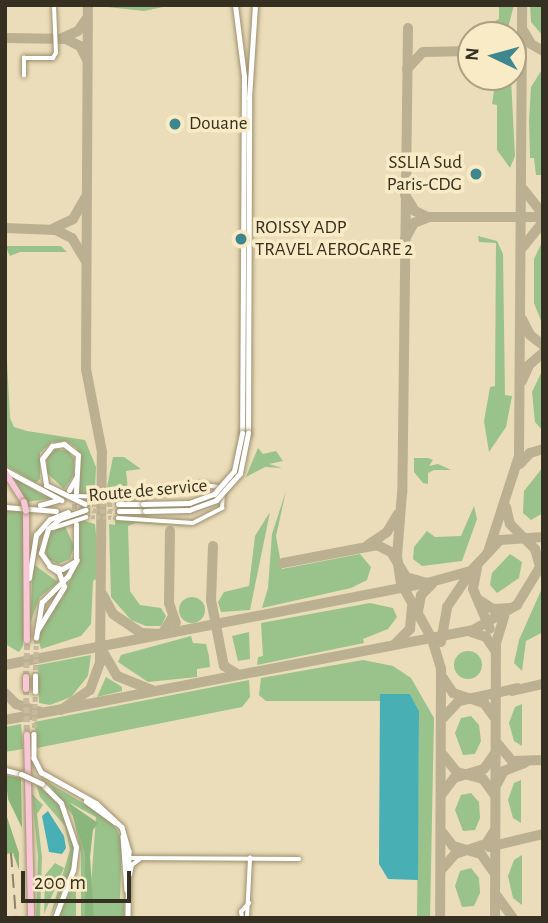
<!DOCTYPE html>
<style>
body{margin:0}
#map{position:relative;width:548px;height:923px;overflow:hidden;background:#ebddba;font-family:"Alegreya Sans",sans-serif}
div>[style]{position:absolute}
.green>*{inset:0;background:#99c38a}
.round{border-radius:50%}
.forest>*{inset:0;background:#8bb67b}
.water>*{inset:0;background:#48afb5}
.taxiway>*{height:10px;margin:-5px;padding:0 5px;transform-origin:5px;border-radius:5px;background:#bcb092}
.minor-tunnel>*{height:3.5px;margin-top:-1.75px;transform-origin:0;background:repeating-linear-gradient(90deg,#c7ba9c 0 3.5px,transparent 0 5.5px)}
.tertiary-tunnel>*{height:4.5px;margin-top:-2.25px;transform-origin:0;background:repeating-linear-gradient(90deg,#c7ba9c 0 4.5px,transparent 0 6.5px)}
.secondary-tunnel>*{height:5px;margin-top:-2.5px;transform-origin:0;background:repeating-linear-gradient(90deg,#c7ba9c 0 5px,transparent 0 7.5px)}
.primary-tunnel>*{height:6px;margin-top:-3px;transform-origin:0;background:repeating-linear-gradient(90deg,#c7ba9c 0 6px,transparent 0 9px)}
.roads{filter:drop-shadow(0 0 2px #9c8f6d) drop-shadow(0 0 2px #9c8f6d)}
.minor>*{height:3.5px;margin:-1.75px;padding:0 1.75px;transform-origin:1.75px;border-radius:1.75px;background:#fff}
.tertiary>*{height:4.5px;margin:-2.25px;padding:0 2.25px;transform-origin:2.25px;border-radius:2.25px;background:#fff}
.secondary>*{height:5px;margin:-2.5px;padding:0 2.5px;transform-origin:2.5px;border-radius:2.5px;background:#fff}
.primary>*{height:6px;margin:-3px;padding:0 3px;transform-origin:3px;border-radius:3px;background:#f8c6d4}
.rail>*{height:2px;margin-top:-1px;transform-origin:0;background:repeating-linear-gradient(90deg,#8c836a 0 14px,transparent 0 21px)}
.bridges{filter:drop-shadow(0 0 2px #9c8f6d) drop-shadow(0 0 2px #9c8f6d)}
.secondary-bridge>*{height:5px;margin:-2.5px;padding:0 2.5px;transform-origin:2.5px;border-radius:2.5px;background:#fff}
.primary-bridge>*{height:6px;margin:-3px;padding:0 3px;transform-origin:3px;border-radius:3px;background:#f8c6d4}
.dots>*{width:19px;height:19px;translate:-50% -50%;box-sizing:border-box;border:4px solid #f9ebc6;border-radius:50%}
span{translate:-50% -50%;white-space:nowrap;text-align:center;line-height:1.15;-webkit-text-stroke:7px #f9ebc6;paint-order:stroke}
.poi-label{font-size:19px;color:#353022}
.left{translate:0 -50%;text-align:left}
.right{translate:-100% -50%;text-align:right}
.street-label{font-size:19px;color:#353022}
.frame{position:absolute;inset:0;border:7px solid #353022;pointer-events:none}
.north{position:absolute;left:457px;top:21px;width:70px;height:70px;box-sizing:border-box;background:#f9ebc6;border:2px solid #aba084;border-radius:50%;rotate:275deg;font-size:19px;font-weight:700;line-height:28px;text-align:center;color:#353022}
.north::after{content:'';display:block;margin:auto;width:24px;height:32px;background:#3f878e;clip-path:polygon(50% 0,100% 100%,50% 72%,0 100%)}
.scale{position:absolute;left:21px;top:871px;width:110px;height:32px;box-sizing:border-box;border:4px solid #353022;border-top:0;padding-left:9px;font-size:21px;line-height:24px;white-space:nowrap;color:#353022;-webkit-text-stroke:5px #f9ebc6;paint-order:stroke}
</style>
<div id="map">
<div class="green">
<i style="clip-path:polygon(147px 5px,163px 7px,144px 11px,98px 6px)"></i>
<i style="clip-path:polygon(499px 5px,514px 5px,508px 28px,503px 35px,480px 35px,480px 29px,499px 19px)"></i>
<i style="clip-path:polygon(530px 5px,543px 5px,543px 36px,531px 22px)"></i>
<i style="clip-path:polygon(543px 68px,543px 175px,536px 175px,534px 158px,530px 158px,529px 120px,531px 87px)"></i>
<i style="clip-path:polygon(481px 77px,511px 79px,515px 156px,510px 168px,497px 150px,497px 105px,492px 104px,495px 84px)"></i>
<i style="clip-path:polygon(478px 236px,497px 241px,503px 254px,505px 395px,512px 396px,506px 427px,489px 452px,484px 421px,490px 387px,495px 386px,496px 243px,479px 242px)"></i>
<i style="clip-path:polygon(543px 240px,543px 326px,534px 303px,534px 259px)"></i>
<i style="clip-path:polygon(5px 246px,61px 246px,67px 252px,20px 252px,10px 256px)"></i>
<i style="clip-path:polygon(5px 323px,10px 418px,14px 427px,27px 431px,85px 440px,96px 467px,95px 490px,87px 494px,77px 494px,81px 461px,77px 448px,66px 441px,52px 442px,40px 453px,40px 479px,36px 483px,5px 465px)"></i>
<i style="clip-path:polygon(543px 369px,543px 431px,535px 422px,532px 392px)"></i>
<i style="clip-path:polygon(258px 448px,263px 454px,276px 451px,283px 461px,269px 464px,282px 468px,265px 467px,246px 477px)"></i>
<i style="clip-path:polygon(56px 449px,68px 451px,74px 459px,74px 475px,64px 489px,47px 473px,47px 457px)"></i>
<i style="clip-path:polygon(113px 457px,124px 457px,141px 469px,126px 471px,128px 489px,202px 479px,162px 489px,116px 492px,107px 487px)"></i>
<i style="clip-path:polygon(414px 458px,428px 458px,433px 460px,429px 466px,438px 464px,451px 470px,434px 470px,428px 473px,428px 484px,423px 483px,414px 472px)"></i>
<i style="clip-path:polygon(543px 467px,543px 513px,531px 520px,523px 513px,524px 491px)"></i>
<i style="clip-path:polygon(14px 478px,39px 493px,53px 498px,26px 502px)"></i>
<i style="clip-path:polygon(209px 487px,179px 497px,116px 500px,206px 486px)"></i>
<i style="clip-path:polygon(286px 491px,276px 536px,282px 569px,360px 554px,371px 567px,367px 580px,351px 588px,262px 608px,268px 588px,272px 534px)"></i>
<i style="clip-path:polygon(474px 506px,477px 519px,462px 561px,422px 566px,413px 559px,414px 547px,427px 531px,435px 537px,461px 536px)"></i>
<i style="clip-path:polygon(5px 509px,22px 509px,24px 519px,23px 646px,19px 652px,5px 644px)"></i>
<i style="clip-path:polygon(270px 512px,250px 610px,221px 612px,218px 602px,224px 592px,249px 586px,255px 536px)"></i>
<i style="clip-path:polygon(77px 519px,95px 524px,100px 576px,93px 581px,91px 624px,81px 636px,41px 649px,37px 635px,45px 616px,63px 597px,80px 557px)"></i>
<i style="clip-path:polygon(115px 520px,194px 527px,136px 523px,128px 526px,130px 591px,140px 605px,161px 608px,166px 616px,161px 626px,146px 626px,131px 620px,111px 597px,109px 524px,115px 525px)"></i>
<i style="clip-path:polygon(64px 524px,74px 546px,70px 559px,58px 564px,48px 559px,45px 546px,51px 533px)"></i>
<i style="clip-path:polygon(510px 554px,522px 562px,519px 578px,497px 593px,490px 585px,492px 573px)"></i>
<i style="clip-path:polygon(33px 564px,58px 582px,40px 597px,30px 623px)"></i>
<i style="clip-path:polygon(543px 586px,543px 632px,526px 641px,522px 671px,514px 663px,519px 640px)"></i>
<i class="round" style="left:179px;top:597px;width:26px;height:26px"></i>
<i style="clip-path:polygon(370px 603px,393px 608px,397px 617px,388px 629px,363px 639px,364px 643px,257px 665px,258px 657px,263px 656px,261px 623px)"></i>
<i style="clip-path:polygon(249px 632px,250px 659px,238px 661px,232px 636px)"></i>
<i style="clip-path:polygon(191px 636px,193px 643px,206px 644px,209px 656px,210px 667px,197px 669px,197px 677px,148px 682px,118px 662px,121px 655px)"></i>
<i class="round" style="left:454px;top:651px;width:28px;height:28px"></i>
<i style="clip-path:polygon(91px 655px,88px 676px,71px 697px,50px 705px,39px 703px,38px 665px)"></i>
<i style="clip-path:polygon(363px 660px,393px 666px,411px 678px,434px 718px,430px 918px,417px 918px,419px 711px,410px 694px,380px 694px,380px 701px,266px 701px,259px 695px,261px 678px)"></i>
<i style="clip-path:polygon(106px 677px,122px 687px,122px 691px,97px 697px)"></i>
<i style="clip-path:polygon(249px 680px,250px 697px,242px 707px,37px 748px,34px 722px)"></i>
<i style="clip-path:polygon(522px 704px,522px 746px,514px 741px,509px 723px,515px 707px)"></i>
<i style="clip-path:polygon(471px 716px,479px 725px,481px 741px,475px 754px,463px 755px,455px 733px,461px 718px)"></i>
<i style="clip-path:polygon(21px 724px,23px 749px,5px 752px,5px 727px)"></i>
<i style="clip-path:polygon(521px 780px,521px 823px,513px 818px,508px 800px,514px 783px)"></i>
<i style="clip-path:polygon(47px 782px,102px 814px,116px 828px,122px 840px,120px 899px,124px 899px,124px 918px,94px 918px,90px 899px,96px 817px,70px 803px,85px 854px,85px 918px,81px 918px,81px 853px,73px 816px)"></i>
<i style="clip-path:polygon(36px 784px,59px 804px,72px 830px,74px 852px,72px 869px,50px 917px,70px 850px,65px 826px,40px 797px)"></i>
<i style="clip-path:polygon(471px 793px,479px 802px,480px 818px,475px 830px,463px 831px,455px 810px,461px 795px)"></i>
<i style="clip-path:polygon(32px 794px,43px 805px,37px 814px,42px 857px,40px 918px,36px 918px,38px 857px)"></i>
<i style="clip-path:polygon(522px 855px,522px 905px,513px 898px,508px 876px,514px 860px)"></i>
<i style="clip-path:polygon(55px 863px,64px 868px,44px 914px,45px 875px)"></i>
<i style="clip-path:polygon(471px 868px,479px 878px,480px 893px,474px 906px,462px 907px,455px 886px,460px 871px)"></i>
<i style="clip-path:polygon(76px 878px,76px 918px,58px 918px,72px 887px)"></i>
</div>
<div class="forest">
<i style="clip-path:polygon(5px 775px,21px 778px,22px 828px,8px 799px)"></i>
<i style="clip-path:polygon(69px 803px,98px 823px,93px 830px,90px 857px,94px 918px,85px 918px,85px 854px)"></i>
<i style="clip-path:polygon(5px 811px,19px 853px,19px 870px,13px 853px,5px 854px)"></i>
</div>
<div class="water">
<i style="clip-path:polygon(380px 694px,410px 694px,419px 711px,418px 880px,388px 879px,379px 864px)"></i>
<i style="clip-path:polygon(48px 811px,64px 836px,66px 848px,62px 854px,49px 852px,42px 816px)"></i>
</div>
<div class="taxiway">
<i style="left:408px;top:28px;width:465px;rotate:90.7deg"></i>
<i style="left:402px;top:493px;width:63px;rotate:94.5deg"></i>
<i style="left:397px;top:556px;width:27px;rotate:82deg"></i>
<i style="left:401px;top:583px;width:64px;rotate:61deg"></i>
<i style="left:432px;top:639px;width:31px;rotate:73deg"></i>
<i style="left:441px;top:669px;width:249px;rotate:90.2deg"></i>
<i style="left:523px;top:30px;width:16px;rotate:60deg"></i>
<i style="left:531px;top:44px;width:14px;rotate:30deg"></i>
<i style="left:5px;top:38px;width:61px;rotate:0.9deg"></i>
<i style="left:66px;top:39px;width:16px;rotate:27deg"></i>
<i style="left:80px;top:46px;width:16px;rotate:63deg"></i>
<i style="left:62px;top:38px;width:17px;rotate:-24deg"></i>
<i style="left:78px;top:31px;width:16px;rotate:-55deg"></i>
<i style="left:407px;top:69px;width:23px;rotate:-47deg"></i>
<i style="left:423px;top:52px;width:48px;rotate:-1.2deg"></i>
<i style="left:524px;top:190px;width:31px;rotate:52deg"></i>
<i style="left:405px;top:195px;width:19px;rotate:58deg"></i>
<i style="left:415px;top:211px;width:14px;rotate:25deg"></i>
<i style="left:5px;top:228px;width:51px;rotate:2.2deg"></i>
<i style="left:56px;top:230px;width:18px;rotate:27deg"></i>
<i style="left:72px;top:238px;width:26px;rotate:59deg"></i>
<i style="left:52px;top:229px;width:23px;rotate:-25deg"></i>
<i style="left:73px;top:219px;width:24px;rotate:-60deg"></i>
<i style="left:405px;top:239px;width:18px;rotate:-61deg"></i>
<i style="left:414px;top:223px;width:16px;rotate:-22deg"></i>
<i style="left:429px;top:217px;width:114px"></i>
<i style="left:522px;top:248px;width:33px;rotate:-51deg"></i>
<i style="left:522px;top:319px;width:18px;rotate:63deg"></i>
<i style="left:530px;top:335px;width:16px;rotate:38deg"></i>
<i style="left:522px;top:381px;width:17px;rotate:-66deg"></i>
<i style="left:529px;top:365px;width:18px;rotate:-41deg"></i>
<i style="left:520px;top:464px;width:15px;rotate:-48deg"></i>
<i style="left:530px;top:453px;width:14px;rotate:-17deg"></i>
<i style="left:506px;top:507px;width:17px;rotate:77deg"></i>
<i style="left:510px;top:524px;width:35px;rotate:45deg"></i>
<i style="left:535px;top:549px;width:19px;rotate:74deg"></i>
<i style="left:170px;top:531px;width:72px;rotate:90.8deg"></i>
<i style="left:169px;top:603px;width:21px;rotate:71deg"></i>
<i style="left:368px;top:545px;width:23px;rotate:-34deg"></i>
<i style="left:387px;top:532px;width:21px;rotate:-59deg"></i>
<i style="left:213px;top:546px;width:54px;rotate:92.1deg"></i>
<i style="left:211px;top:600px;width:67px;rotate:78.9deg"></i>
<i style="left:224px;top:666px;width:17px;rotate:31deg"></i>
<i style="left:488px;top:552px;width:101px;rotate:-72.1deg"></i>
<i style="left:519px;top:456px;width:451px;rotate:-89.6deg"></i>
<i style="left:283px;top:563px;width:96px;rotate:-10.8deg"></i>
<i style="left:377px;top:545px;width:16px;rotate:27deg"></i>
<i style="left:391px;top:552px;width:29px;rotate:59deg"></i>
<i style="left:406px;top:577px;width:22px;rotate:16deg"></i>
<i style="left:427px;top:583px;width:46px;rotate:-15.3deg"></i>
<i style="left:471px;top:571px;width:42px;rotate:-46.9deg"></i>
<i style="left:500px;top:540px;width:43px;rotate:-4deg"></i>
<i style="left:477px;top:568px;width:21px;rotate:101deg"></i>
<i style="left:473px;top:589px;width:43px;rotate:67deg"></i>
<i style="left:103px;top:595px;width:21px;rotate:62deg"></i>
<i style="left:113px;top:614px;width:34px;rotate:34deg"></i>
<i style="left:141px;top:633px;width:21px;rotate:3deg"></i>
<i style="left:162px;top:634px;width:19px;rotate:-58deg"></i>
<i style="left:479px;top:600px;width:17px;rotate:33deg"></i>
<i style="left:493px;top:609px;width:17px;rotate:-3deg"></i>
<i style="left:418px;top:612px;width:17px;rotate:-80deg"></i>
<i style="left:421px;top:595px;width:16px;rotate:-45deg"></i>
<i style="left:471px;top:632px;width:16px;rotate:18deg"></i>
<i style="left:486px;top:637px;width:18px;rotate:56deg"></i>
<i style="left:441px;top:642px;width:36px;rotate:-80deg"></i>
<i style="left:447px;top:607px;width:40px;rotate:-56deg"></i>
<i style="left:395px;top:644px;width:21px;rotate:-45deg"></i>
<i style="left:410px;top:629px;width:22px;rotate:-85deg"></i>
<i style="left:102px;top:650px;width:30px;rotate:60deg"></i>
<i style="left:117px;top:676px;width:38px;rotate:22deg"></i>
<i style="left:5px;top:665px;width:430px;rotate:-11deg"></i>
<i style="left:443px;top:678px;width:18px;rotate:56deg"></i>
<i style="left:453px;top:693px;width:33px;rotate:18deg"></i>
<i style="left:484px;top:703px;width:17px;rotate:54deg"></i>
<i style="left:512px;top:691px;width:32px;rotate:-13deg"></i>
<i style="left:5px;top:693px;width:16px;rotate:45deg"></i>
<i style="left:16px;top:704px;width:26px;rotate:18deg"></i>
<i style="left:61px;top:710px;width:35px;rotate:-35deg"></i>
<i style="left:90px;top:690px;width:29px;rotate:-70deg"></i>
<i style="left:100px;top:663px;width:211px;rotate:-89.5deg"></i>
<i style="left:102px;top:452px;width:85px;rotate:-100.9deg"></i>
<i style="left:86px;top:369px;width:364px;rotate:-89.7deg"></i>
<i style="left:442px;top:719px;width:25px;rotate:-47deg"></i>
<i style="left:459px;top:701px;width:60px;rotate:-12.4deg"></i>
<i style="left:5px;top:720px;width:477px;rotate:-10.9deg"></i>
<i style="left:473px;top:630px;width:51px;rotate:-29.6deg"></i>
<i style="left:517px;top:605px;width:50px;rotate:-58.8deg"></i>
<i style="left:497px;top:743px;width:23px;rotate:50deg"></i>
<i style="left:512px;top:761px;width:31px;rotate:-2deg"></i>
<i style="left:443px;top:755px;width:22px;rotate:51deg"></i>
<i style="left:457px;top:772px;width:27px;rotate:15deg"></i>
<i style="left:483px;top:779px;width:19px;rotate:54deg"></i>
<i style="left:497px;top:784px;width:15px;rotate:-62deg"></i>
<i style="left:504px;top:771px;width:22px;rotate:-21deg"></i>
<i style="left:442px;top:794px;width:20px;rotate:-53deg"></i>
<i style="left:454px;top:778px;width:31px;rotate:-17deg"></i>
<i style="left:484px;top:769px;width:19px;rotate:-55deg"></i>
<i style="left:442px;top:832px;width:18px;rotate:52deg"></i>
<i style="left:453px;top:846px;width:29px;rotate:16deg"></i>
<i style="left:481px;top:854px;width:21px;rotate:55deg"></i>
<i style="left:489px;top:847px;width:56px;rotate:-13.5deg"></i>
<i style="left:442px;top:869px;width:20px;rotate:-49deg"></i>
<i style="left:455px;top:854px;width:33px;rotate:-18deg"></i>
<i style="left:486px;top:844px;width:15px;rotate:-58deg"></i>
<i style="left:497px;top:896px;width:27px;rotate:54deg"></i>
<i style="left:495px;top:918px;width:275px;rotate:-89.8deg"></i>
<i style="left:496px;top:643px;width:28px;rotate:-73deg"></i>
</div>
<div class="minor-tunnel">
<i style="left:86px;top:517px;width:32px;rotate:2deg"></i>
</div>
<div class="tertiary-tunnel">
<i style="left:35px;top:676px;width:38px;rotate:-88deg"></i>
<i style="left:34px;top:734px;width:42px;rotate:-88.6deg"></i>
</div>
<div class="secondary-tunnel">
<i style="left:85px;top:504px;width:33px"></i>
<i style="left:85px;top:510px;width:34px;rotate:2deg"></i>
<i style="left:74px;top:516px;width:21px;rotate:-87deg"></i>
</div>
<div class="primary-tunnel">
<i style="left:26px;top:677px;width:37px;rotate:-88deg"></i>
<i style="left:26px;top:689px;width:46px;rotate:88.8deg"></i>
</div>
<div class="roads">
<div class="minor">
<i style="left:24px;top:76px;width:18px;rotate:-90deg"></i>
<i style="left:24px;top:58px;width:29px"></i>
<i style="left:53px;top:58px;width:6px;rotate:-59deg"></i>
<i style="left:56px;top:53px;width:45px;rotate:-92.5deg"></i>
<i style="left:71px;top:496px;width:47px;rotate:1.2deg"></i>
<i style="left:118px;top:497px;width:86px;rotate:-8deg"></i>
<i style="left:203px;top:485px;width:16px;rotate:7deg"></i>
<i style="left:118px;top:518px;width:75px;rotate:3.8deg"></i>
<i style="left:193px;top:523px;width:33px;rotate:-27deg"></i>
<i style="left:222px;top:508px;width:15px;rotate:-86deg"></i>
<i style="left:53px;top:528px;width:35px;rotate:-18deg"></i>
<i style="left:128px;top:858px;width:171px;rotate:0.3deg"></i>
<i style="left:130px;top:875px;width:10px;rotate:-79deg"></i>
<i style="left:132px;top:865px;width:10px;rotate:-37deg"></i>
<i style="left:242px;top:918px;width:6px;rotate:-99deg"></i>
<i style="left:241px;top:912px;width:12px;rotate:-48deg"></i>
<i style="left:247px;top:918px;width:60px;rotate:-87.1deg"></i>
</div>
<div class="tertiary">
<i style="left:37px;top:631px;width:52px;rotate:-58.5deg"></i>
<i style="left:64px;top:587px;width:15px;rotate:-110deg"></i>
<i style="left:59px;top:573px;width:11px;rotate:-146deg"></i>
<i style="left:36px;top:638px;width:36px;rotate:-81deg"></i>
<i style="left:42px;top:602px;width:37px;rotate:-45deg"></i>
<i style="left:68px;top:576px;width:18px;rotate:-61deg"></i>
<i style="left:35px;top:692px;width:16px;rotate:-90deg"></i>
<i style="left:34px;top:734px;width:24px;rotate:90deg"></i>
<i style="left:34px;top:758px;width:16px;rotate:63deg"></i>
<i style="left:41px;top:772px;width:63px;rotate:29.4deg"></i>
<i style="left:96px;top:803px;width:35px;rotate:43deg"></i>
<i style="left:122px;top:827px;width:25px;rotate:74deg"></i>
<i style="left:129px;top:851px;width:67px;rotate:90.9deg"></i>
<i style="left:86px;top:801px;width:36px;rotate:36deg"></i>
<i style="left:123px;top:836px;width:54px;rotate:85.8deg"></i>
</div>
<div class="secondary">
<i style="left:235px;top:5px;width:72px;rotate:82.8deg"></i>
<i style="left:244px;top:76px;width:357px;rotate:90.3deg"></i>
<i style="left:248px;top:433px;width:335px;rotate:-89.8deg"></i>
<i style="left:249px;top:98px;width:93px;rotate:-86.3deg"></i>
<i style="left:5px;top:470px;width:64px;rotate:28.2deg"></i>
<i style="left:69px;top:490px;width:14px;rotate:-60deg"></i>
<i style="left:76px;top:492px;width:37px;rotate:-87deg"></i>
<i style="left:78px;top:455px;width:18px;rotate:-142deg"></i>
<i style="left:64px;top:444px;width:12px;rotate:171deg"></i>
<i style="left:52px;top:446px;width:16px;rotate:128deg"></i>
<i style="left:42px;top:459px;width:26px;rotate:81deg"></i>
<i style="left:46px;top:485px;width:43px;rotate:26deg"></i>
<i style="left:118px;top:504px;width:25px"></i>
<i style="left:40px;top:505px;width:18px;rotate:-16deg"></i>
<i style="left:5px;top:507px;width:51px;rotate:4.5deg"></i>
<i style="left:119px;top:511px;width:26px"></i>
<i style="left:76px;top:524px;width:37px;rotate:90deg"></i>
<i style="left:76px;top:561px;width:16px;rotate:150deg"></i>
<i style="left:62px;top:569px;width:12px;rotate:-166deg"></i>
<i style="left:50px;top:566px;width:16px;rotate:-125deg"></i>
<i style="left:41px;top:553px;width:25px;rotate:-74deg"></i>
<i style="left:48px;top:529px;width:15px;rotate:-42deg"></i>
<i style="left:59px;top:519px;width:28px;rotate:-19deg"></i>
<i style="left:29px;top:578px;width:44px;rotate:-80.8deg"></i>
<i style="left:36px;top:535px;width:21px;rotate:-49deg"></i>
<i style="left:50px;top:519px;width:19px;rotate:-21deg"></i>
<i style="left:5px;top:770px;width:16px;rotate:14deg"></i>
<i style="left:42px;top:784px;width:27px;rotate:45deg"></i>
<i style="left:61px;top:803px;width:46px;rotate:71.2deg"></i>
<i style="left:76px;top:847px;width:23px;rotate:97deg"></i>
<i style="left:73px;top:870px;width:51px;rotate:110.6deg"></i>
</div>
<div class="primary">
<i style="left:5px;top:472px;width:36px;rotate:58deg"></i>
<i style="left:26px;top:511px;width:129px;rotate:89.6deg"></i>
<i style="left:26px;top:689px;width:12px;rotate:-90deg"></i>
<i style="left:27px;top:735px;width:183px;rotate:88.7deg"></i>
</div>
</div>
<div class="rail">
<i style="left:11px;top:853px;width:65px;rotate:85.6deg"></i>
</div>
<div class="bridges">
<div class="secondary-bridge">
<i style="left:143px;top:504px;width:46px;rotate:-1.2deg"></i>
<i style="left:189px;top:503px;width:27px;rotate:-20deg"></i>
<i style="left:214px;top:494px;width:30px;rotate:-49deg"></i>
<i style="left:234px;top:471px;width:39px;rotate:-78deg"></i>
<i style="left:145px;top:511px;width:44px;rotate:-1.3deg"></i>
<i style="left:189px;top:510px;width:29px;rotate:-20deg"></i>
<i style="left:216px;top:500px;width:36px;rotate:-48deg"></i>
<i style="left:240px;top:473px;width:41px;rotate:-78.7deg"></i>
<i style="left:21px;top:774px;width:23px;rotate:25deg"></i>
</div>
<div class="primary-bridge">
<i style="left:24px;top:502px;width:9px;rotate:77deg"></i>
</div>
</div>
<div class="dots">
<i style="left:175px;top:124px;background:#3f878e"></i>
<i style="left:476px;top:174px;background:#3f878e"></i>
<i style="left:241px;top:239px;background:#3f878e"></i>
</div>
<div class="poi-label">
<span class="left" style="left:189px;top:124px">Douane</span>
<span class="right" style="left:462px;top:174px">SSLIA Sud<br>Paris-CDG</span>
<span class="left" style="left:255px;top:239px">ROISSY ADP<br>TRAVEL AEROGARE 2</span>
</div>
<div class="street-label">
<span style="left:148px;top:491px;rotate:-5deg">Route de service</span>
</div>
<div class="frame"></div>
<div class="north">N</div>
<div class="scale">200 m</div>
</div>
